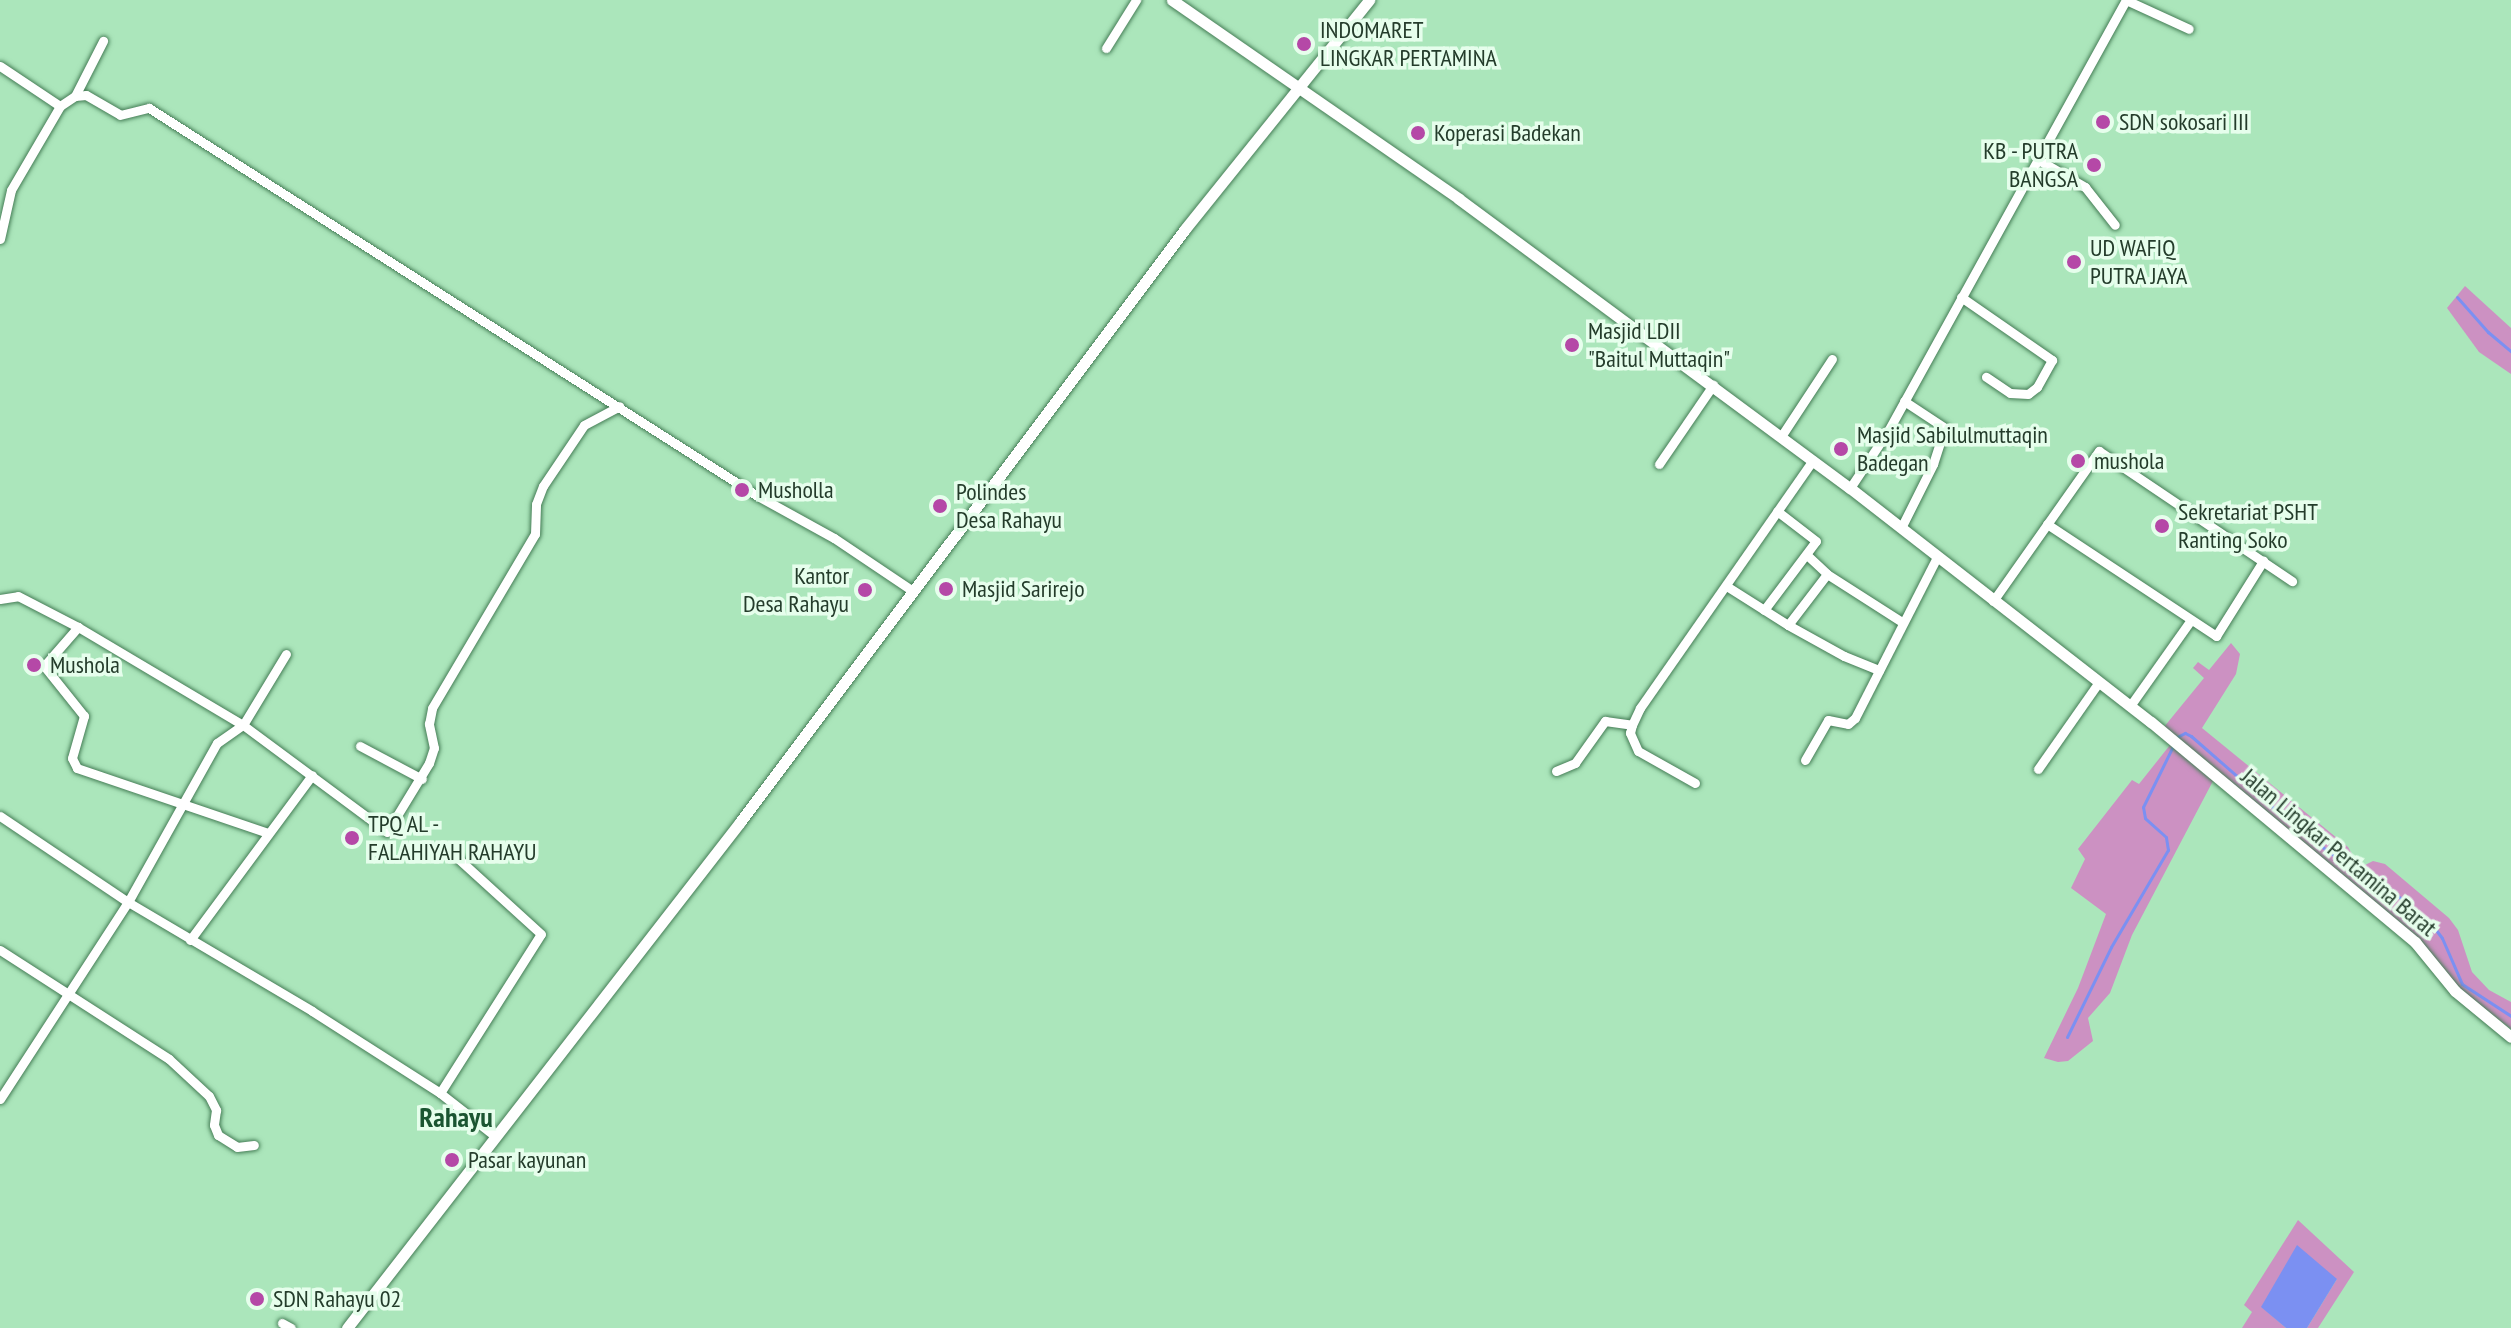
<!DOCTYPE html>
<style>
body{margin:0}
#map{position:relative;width:2511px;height:1328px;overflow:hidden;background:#abe6bb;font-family:"PT Sans Narrow",sans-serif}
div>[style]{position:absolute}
.green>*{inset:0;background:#cc91c2}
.water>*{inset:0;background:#7b90f2}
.stream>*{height:3px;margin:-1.5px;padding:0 1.5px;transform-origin:1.5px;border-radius:1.5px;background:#7b90f2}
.roads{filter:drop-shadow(0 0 2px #457d56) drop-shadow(0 0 2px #457d56)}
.minor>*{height:9px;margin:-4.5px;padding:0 4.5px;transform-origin:4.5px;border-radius:4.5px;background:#fff}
.tertiary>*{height:11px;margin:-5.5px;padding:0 5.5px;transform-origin:5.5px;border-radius:5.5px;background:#fff}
.dots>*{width:22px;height:22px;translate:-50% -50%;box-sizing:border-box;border:4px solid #e6feec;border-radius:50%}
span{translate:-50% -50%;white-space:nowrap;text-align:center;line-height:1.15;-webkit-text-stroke:7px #e6feec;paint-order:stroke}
.poi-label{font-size:24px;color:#243c2b}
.left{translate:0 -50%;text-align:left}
.right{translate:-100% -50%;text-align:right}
.street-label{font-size:24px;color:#243c2b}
.quarter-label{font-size:28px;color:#1b5531;font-weight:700}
</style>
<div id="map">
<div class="green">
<i style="clip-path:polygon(2465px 286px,2511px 328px,2511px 374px,2479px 352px,2447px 308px)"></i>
<i style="clip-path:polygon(2231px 643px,2240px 654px,2236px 674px,2202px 728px,2348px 847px,2356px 861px,2365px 865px,2373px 861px,2385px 864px,2449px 918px,2458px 930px,2472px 972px,2489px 990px,2511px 1002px,2511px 1029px,2458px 988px,2419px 940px,2164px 727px,2204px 678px,2193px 668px,2198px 662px,2209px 670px)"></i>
<i style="clip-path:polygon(2170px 745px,2213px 781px,2132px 935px,2110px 993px,2088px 1018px,2093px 1041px,2068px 1061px,2058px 1062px,2044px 1058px,2078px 988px,2106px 914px,2071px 888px,2085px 859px,2078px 849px,2132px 780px,2139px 784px)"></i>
<i style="clip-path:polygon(2298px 1220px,2354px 1272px,2318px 1328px,2307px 1328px,2337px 1279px,2262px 1307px,2286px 1328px,2242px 1328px,2252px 1312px,2244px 1305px)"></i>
</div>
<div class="water">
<i style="clip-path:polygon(2297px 1245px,2337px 1279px,2307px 1328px,2286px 1328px,2261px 1307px)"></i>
</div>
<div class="stream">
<i style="left:2457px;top:297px;width:47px;rotate:48.5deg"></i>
<i style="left:2488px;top:332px;width:30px;rotate:40deg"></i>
<i style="left:2177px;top:737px;width:9px;rotate:-27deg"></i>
<i style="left:2185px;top:733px;width:7px;rotate:27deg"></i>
<i style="left:2191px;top:736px;width:135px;rotate:41.1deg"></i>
<i style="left:2293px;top:825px;width:59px;rotate:36.7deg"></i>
<i style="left:2340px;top:860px;width:37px;rotate:26deg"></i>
<i style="left:2373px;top:876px;width:73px;rotate:38.9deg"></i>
<i style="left:2430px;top:922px;width:20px;rotate:53deg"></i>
<i style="left:2442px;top:938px;width:50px;rotate:66.5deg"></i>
<i style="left:2462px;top:984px;width:59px;rotate:33.1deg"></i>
<i style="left:2067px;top:1037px;width:100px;rotate:-63.9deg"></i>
<i style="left:2111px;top:947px;width:113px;rotate:-59.6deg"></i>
<i style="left:2168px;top:850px;width:13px;rotate:-99deg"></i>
<i style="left:2166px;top:837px;width:28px;rotate:-138deg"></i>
<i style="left:2145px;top:818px;width:11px;rotate:-100deg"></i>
<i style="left:2143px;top:807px;width:70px;rotate:-63.8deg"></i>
</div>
<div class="roads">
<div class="minor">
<i style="left:2126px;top:0;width:69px;rotate:24.7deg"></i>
<i style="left:1106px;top:48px;width:57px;rotate:-58deg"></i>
<i style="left:0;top:66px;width:72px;rotate:33.7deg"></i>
<i style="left:60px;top:106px;width:18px;rotate:-34deg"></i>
<i style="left:75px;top:96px;width:11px;rotate:-5deg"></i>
<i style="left:86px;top:95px;width:39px;rotate:30deg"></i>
<i style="left:120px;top:115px;width:30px;rotate:-14deg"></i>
<i style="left:149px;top:108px;width:720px;rotate:32.52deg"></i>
<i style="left:756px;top:495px;width:89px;rotate:28.9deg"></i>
<i style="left:834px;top:538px;width:95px;rotate:33.9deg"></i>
<i style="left:75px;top:96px;width:62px;rotate:-63deg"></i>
<i style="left:2037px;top:159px;width:56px;rotate:30.3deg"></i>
<i style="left:2085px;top:187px;width:48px;rotate:51.7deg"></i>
<i style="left:0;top:239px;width:50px;rotate:-77.3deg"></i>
<i style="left:11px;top:190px;width:97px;rotate:-59.7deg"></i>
<i style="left:1961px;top:297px;width:111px;rotate:34.7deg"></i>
<i style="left:2052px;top:360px;width:31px;rotate:119deg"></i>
<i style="left:2037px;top:387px;width:11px;rotate:142deg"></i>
<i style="left:2028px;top:394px;width:18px;rotate:-177deg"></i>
<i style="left:2010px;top:393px;width:29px;rotate:-146deg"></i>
<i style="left:1782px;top:435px;width:91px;rotate:-56.7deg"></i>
<i style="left:1659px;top:464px;width:96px;rotate:-55.6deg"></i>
<i style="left:1850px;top:488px;width:69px;rotate:-56.3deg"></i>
<i style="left:1888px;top:431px;width:492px;rotate:-61.1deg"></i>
<i style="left:2047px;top:524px;width:203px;rotate:33.5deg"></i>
<i style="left:2216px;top:636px;width:89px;rotate:-57.9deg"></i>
<i style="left:1901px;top:528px;width:72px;rotate:-63.4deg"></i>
<i style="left:1933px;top:464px;width:38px;rotate:-72deg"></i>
<i style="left:1945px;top:428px;width:49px;rotate:-146.6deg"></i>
<i style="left:1808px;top:556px;width:26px;rotate:43deg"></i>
<i style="left:1728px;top:587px;width:71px;rotate:32.3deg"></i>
<i style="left:1788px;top:625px;width:64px;rotate:-52.6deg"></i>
<i style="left:1827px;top:574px;width:89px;rotate:32.6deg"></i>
<i style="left:0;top:599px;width:18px;rotate:-9deg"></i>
<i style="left:18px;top:596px;width:68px;rotate:27.3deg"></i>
<i style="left:1993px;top:601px;width:184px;rotate:-54.8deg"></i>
<i style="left:2099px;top:451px;width:233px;rotate:34deg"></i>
<i style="left:1764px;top:610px;width:86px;rotate:-53deg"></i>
<i style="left:1816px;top:541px;width:49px;rotate:-142.4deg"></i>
<i style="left:1788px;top:625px;width:64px;rotate:29deg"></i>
<i style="left:1844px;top:656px;width:38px;rotate:22deg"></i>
<i style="left:2130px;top:706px;width:105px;rotate:-54.7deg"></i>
<i style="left:360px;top:746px;width:70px;rotate:28deg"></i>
<i style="left:1805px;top:760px;width:46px;rotate:-60.1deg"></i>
<i style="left:1828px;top:720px;width:20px;rotate:11deg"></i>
<i style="left:1848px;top:724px;width:9px;rotate:-41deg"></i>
<i style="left:1855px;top:718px;width:181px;rotate:-63deg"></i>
<i style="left:2038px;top:769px;width:106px;rotate:-55deg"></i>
<i style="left:1556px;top:771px;width:21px;rotate:-23deg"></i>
<i style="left:1575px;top:763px;width:52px;rotate:-54.5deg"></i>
<i style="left:1605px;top:721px;width:27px;rotate:8deg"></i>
<i style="left:1695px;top:783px;width:65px;rotate:-150.7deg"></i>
<i style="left:1638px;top:751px;width:20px;rotate:-114deg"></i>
<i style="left:1630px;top:733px;width:8px;rotate:-76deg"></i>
<i style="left:1632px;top:725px;width:19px;rotate:-65deg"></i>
<i style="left:1640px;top:708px;width:302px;rotate:-55.1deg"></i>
<i style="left:0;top:816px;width:154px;rotate:33.9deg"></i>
<i style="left:128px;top:902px;width:214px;rotate:30.6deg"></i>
<i style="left:312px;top:1011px;width:152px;rotate:32.6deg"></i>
<i style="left:440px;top:1093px;width:70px;rotate:38deg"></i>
<i style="left:268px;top:833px;width:202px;rotate:-161.2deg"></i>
<i style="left:77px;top:768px;width:11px;rotate:-117deg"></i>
<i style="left:72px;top:758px;width:44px;rotate:-74.1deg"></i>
<i style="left:84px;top:716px;width:64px;rotate:-128.7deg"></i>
<i style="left:44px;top:666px;width:52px;rotate:-48.9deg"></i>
<i style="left:78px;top:627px;width:192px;rotate:30.7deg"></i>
<i style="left:243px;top:725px;width:179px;rotate:36.6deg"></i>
<i style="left:387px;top:832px;width:81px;rotate:-58.7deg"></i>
<i style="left:429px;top:763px;width:16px;rotate:-72deg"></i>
<i style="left:434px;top:748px;width:25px;rotate:-102deg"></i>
<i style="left:429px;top:724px;width:16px;rotate:-79deg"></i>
<i style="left:432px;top:708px;width:202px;rotate:-59.4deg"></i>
<i style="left:535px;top:534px;width:30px;rotate:-88deg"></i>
<i style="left:536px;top:504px;width:19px;rotate:-69deg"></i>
<i style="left:543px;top:486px;width:73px;rotate:-56.1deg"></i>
<i style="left:584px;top:425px;width:40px;rotate:-28deg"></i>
<i style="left:190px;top:940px;width:205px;rotate:-53.5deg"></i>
<i style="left:0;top:950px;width:201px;rotate:32.8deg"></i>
<i style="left:169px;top:1059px;width:54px;rotate:42.8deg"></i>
<i style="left:209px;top:1096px;width:16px;rotate:63deg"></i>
<i style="left:216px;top:1110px;width:15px;rotate:98deg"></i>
<i style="left:214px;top:1125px;width:11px;rotate:68deg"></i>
<i style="left:218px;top:1135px;width:22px;rotate:32deg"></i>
<i style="left:237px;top:1147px;width:17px;rotate:-7deg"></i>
<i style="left:440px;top:1093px;width:188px;rotate:-57.6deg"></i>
<i style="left:541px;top:934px;width:122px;rotate:-137.7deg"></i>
<i style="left:0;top:1099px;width:235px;rotate:-57deg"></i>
<i style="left:128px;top:902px;width:182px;rotate:-60.8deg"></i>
<i style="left:217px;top:743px;width:32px;rotate:-35deg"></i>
<i style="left:243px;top:725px;width:83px;rotate:-58.8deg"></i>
<i style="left:282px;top:1323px;width:10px;rotate:29deg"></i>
</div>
<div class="tertiary">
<i style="left:1172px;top:0;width:349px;rotate:34.7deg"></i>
<i style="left:1459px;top:199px;width:486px;rotate:36.5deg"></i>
<i style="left:1850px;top:488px;width:381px;rotate:37.9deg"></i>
<i style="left:2151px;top:722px;width:344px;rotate:39.8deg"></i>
<i style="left:2415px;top:942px;width:63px;rotate:50.8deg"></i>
<i style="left:2455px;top:991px;width:72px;rotate:39.4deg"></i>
<i style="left:347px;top:1328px;width:641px;rotate:-52.16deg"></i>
<i style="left:740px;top:822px;width:741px;rotate:-53.11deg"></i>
<i style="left:1185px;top:229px;width:294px;rotate:-51.2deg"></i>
</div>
</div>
<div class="dots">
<i style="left:1304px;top:44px;background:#b548a7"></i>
<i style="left:2103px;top:122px;background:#b548a7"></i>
<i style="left:1418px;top:133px;background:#b548a7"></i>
<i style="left:2094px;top:165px;background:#b548a7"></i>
<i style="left:2074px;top:262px;background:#b548a7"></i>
<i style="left:1572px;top:345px;background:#b548a7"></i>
<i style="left:1841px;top:449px;background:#b548a7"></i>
<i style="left:2078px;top:461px;background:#b548a7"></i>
<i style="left:742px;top:490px;background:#b548a7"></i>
<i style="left:940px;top:506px;background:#b548a7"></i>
<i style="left:2162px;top:526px;background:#b548a7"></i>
<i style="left:946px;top:589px;background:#b548a7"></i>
<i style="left:865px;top:590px;background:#b548a7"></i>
<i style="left:34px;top:665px;background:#b548a7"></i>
<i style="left:352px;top:838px;background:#b548a7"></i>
<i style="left:452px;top:1160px;background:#b548a7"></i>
<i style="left:257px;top:1299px;background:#b548a7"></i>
</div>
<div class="poi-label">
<span class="left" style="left:1320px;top:44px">INDOMARET<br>LINGKAR PERTAMINA</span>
<span class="left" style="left:2119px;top:122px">SDN sokosari III</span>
<span class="left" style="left:1434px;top:133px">Koperasi Badekan</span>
<span class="right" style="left:2078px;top:165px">KB - PUTRA<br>BANGSA</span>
<span class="left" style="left:2090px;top:262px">UD WAFIQ<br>PUTRA JAYA</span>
<span class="left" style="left:1588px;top:345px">Masjid LDII<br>"Baitul Muttaqin"</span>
<span class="left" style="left:1857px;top:449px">Masjid Sabilulmuttaqin<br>Badegan</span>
<span class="left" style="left:2094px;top:461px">mushola</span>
<span class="left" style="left:758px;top:490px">Musholla</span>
<span class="left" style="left:956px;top:506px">Polindes<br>Desa Rahayu</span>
<span class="left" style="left:2178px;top:526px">Sekretariat PSHT<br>Ranting Soko</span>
<span class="right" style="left:849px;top:590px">Kantor<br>Desa Rahayu</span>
<span class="left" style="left:962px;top:589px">Masjid Sarirejo</span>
<span class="left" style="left:50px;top:665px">Mushola</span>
<span class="left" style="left:368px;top:838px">TPQ AL -<br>FALAHIYAH RAHAYU</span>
<span class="left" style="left:468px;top:1160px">Pasar kayunan</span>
<span class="left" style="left:273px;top:1299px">SDN Rahayu 02</span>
</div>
<div class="street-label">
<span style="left:2339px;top:852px;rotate:40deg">Jalan Lingkar Pertamina Barat</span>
</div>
<div class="quarter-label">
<span style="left:456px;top:1117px">Rahayu</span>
</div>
</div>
